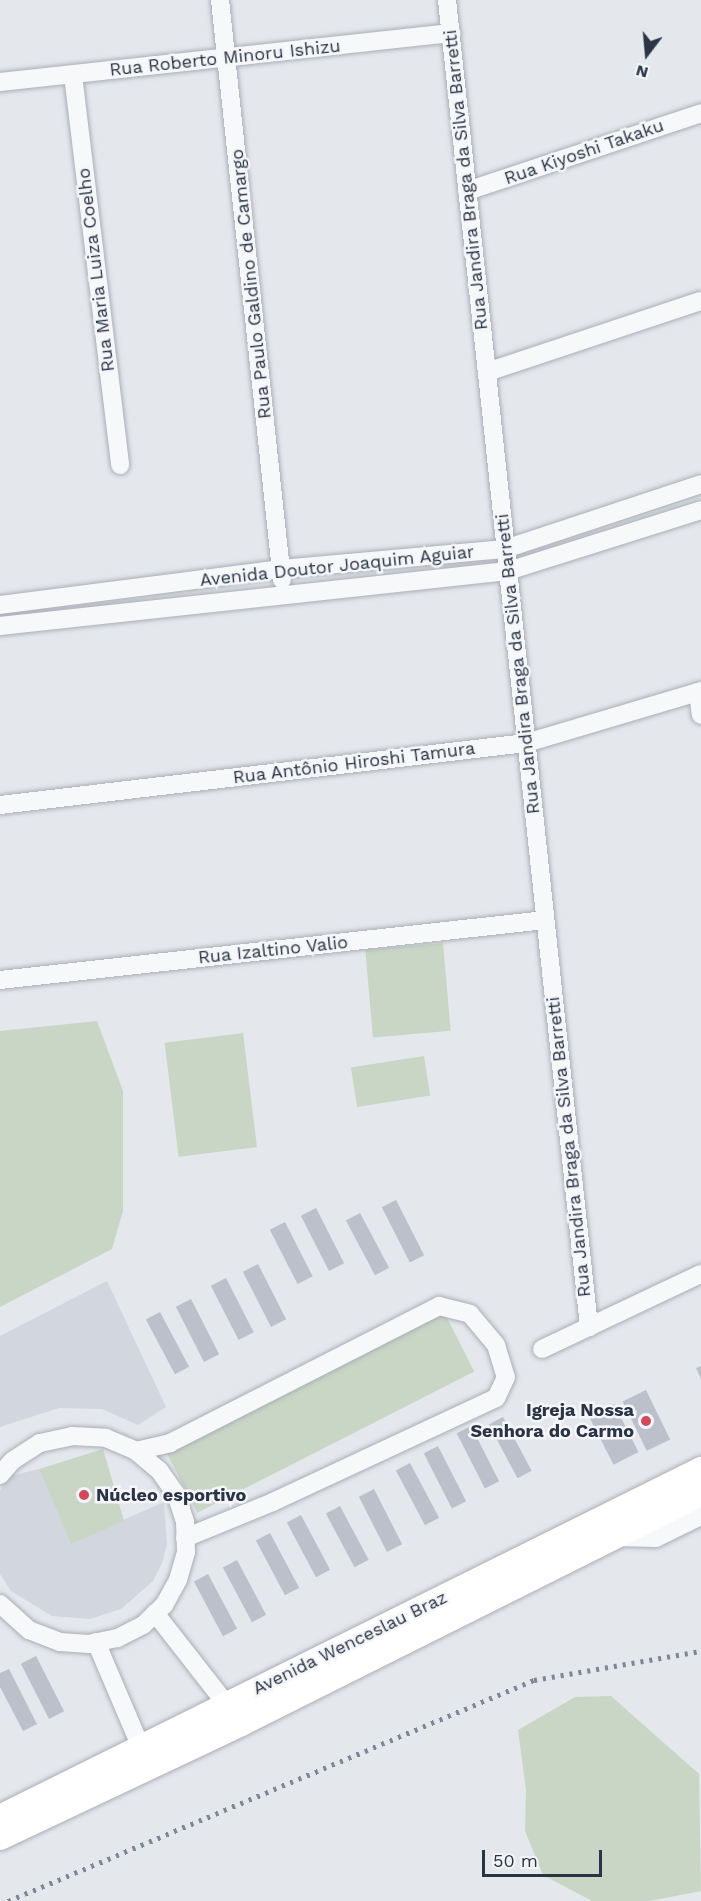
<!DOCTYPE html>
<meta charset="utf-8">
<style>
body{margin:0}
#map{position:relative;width:701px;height:1901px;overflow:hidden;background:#e4e7ec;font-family:"Work Sans",sans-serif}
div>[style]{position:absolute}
.built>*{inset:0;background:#d2d6de}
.green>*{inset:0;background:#c9d6c5;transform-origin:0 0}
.building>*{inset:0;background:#bbc0ca;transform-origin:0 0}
.roads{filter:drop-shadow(0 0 2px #a9aeb7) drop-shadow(0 0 2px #a9aeb7)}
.street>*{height:18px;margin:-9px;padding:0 9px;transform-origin:9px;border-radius:9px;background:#f7f8fa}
.secondary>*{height:26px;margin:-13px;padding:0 13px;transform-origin:13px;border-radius:13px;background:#fff}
.rail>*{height:4.5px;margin-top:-2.25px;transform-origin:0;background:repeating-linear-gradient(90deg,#7d8696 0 3px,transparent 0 9px)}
.dots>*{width:16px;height:16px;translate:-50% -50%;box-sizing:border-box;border:3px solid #f4f6f9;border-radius:50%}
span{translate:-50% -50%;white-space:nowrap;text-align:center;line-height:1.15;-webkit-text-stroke:5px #f4f6f9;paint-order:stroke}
.street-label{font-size:18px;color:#2b3445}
.poi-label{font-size:18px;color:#2b3445;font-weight:700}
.right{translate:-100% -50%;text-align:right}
.left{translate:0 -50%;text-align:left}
.north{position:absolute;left:617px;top:24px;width:60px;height:60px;-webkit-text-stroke:4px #f4f6f9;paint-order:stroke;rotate:196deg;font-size:16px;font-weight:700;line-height:24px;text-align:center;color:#2b3445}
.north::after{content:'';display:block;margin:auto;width:21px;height:27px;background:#2b3445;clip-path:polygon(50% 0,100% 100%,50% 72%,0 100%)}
.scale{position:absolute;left:482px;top:1850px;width:120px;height:27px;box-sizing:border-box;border:3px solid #2b3445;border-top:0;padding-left:8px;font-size:18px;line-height:21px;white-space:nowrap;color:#2b3445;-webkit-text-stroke:4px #f4f6f9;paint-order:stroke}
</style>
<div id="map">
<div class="built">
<i style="clip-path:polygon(107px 1281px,166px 1407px,138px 1425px,102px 1409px,59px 1408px,0 1427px,0 1336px)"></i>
<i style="clip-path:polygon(39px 1469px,71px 1543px,164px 1502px,167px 1545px,162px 1563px,153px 1581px,121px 1609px,90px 1619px,52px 1616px,11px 1591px,0 1574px,0 1491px,6px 1477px)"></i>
</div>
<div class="green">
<i style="left:443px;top:943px;width:88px;height:78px;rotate:85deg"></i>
<i style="clip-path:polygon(97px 1021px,123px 1091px,123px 1211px,112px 1249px,0 1307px,0 1031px)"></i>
<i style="left:243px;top:1033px;width:115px;height:79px;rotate:83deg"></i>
<i style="left:424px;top:1056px;width:40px;height:74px;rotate:81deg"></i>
<i style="left:443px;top:1310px;width:69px;height:311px;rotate:63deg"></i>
<i style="clip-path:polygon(103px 1449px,124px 1521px,71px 1544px,39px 1469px)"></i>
<i style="clip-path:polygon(611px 1696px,699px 1774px,701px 1891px,649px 1901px,592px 1901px,543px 1875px,525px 1831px,526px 1790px,518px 1730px,575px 1697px)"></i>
</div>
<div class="building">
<i style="left:396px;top:1200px;width:62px;height:16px;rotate:63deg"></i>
<i style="left:316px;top:1208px;width:62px;height:17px;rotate:63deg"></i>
<i style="left:360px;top:1213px;width:62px;height:16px;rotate:62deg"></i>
<i style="left:285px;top:1222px;width:61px;height:17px;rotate:63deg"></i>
<i style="left:258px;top:1264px;width:62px;height:17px;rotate:63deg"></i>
<i style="left:226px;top:1278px;width:61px;height:17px;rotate:63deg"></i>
<i style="left:191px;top:1299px;width:62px;height:17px;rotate:63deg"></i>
<i style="left:160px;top:1312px;width:62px;height:16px;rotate:62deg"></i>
<i style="clip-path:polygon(701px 1366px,701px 1379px,696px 1368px)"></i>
<i style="left:646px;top:1390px;width:55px;height:26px;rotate:64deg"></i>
<i style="left:614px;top:1404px;width:54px;height:28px;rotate:63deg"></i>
<i style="left:503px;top:1417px;width:61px;height:16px;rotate:62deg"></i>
<i style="left:471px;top:1426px;width:62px;height:16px;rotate:63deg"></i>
<i style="left:438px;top:1446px;width:62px;height:16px;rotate:63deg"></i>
<i style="left:410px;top:1463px;width:62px;height:16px;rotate:62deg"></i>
<i style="left:374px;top:1489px;width:62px;height:17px;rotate:63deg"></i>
<i style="left:340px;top:1506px;width:61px;height:16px;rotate:62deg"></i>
<i style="left:301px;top:1515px;width:62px;height:16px;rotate:62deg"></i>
<i style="left:270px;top:1533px;width:62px;height:16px;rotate:62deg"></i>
<i style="left:237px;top:1560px;width:62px;height:16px;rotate:62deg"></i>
<i style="left:208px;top:1574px;width:62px;height:16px;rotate:62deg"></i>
<i style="left:36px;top:1656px;width:62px;height:17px;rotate:63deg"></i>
<i style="clip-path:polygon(9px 1669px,37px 1724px,23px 1731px,0 1687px,0 1673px)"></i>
</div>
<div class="roads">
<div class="street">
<i style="left:220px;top:0;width:583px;rotate:83.9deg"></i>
<i style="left:447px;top:0;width:1335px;rotate:83.89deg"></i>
<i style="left:73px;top:75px;width:393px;rotate:83.1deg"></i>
<i style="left:0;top:82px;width:454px;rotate:-6.2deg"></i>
<i style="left:467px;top:191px;width:247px;rotate:-18.4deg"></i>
<i style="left:487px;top:372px;width:225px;rotate:-18.4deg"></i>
<i style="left:0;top:605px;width:283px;rotate:-7.3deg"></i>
<i style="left:281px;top:569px;width:225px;rotate:-5.1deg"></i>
<i style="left:505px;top:549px;width:206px;rotate:-18.3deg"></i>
<i style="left:0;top:626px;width:511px;rotate:-6.18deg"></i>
<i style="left:508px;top:571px;width:202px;rotate:-17.5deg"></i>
<i style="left:698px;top:692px;width:23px;rotate:83deg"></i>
<i style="left:0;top:805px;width:530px;rotate:-6.72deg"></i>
<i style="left:526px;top:743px;width:183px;rotate:-16.5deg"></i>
<i style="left:0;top:980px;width:548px;rotate:-6.28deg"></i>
<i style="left:542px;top:1349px;width:176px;rotate:-25.3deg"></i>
<i style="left:136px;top:1451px;width:35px;rotate:-13deg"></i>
<i style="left:170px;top:1443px;width:302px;rotate:-27deg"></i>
<i style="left:439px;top:1306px;width:32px;rotate:14deg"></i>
<i style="left:470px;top:1314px;width:40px;rotate:50deg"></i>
<i style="left:496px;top:1345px;width:34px;rotate:73deg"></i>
<i style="left:506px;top:1377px;width:23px;rotate:115deg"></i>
<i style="left:496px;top:1398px;width:246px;rotate:155deg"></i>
<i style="left:273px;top:1502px;width:95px;rotate:157.8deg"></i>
<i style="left:0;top:1475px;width:18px;rotate:-49deg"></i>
<i style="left:12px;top:1461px;width:33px;rotate:-33deg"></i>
<i style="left:40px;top:1443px;width:33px;rotate:-12deg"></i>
<i style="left:72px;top:1436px;width:34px;rotate:3deg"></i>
<i style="left:106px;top:1438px;width:33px;rotate:23deg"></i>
<i style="left:136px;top:1451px;width:30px;rotate:40deg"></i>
<i style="left:159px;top:1470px;width:29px;rotate:55deg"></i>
<i style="left:176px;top:1494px;width:29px;rotate:72deg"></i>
<i style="left:185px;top:1522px;width:30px;rotate:88deg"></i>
<i style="left:186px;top:1552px;width:29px;rotate:106deg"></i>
<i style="left:178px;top:1580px;width:29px;rotate:119deg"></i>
<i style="left:164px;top:1605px;width:29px;rotate:136deg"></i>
<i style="left:143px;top:1625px;width:29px;rotate:153deg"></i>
<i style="left:117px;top:1638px;width:29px;rotate:168deg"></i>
<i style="left:89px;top:1644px;width:29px;rotate:-176deg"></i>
<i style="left:60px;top:1642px;width:33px;rotate:-159deg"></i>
<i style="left:29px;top:1630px;width:39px;rotate:-138deg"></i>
<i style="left:613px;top:1537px;width:43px;rotate:1.3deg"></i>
<i style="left:656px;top:1538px;width:50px;rotate:-26.1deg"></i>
<i style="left:155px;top:1613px;width:128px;rotate:52deg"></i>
<i style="left:96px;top:1642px;width:127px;rotate:66.9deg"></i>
</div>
<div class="secondary">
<i style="left:0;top:1818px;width:783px;rotate:-26.4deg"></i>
<i style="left:0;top:1837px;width:267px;rotate:-25.3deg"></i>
<i style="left:241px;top:1723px;width:514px;rotate:-26.57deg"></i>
</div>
</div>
<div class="rail">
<i style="left:8px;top:1901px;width:571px;rotate:-22.79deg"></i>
<i style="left:534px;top:1680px;width:169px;rotate:-9.9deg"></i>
</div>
<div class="dots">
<i style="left:646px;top:1421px;background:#d1495b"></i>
<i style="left:84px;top:1495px;background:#d1495b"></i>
</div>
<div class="street-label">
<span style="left:225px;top:58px;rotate:-6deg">Rua Roberto Minoru Ishizu</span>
<span style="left:584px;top:152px;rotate:-19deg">Rua Kiyoshi Takaku</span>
<span style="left:466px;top:180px;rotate:-96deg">Rua Jandira Braga da Silva Barretti</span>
<span style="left:96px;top:270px;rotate:-97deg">Rua Maria Luiza Coelho</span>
<span style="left:251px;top:284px;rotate:-96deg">Rua Paulo Galdino de Camargo</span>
<span style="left:337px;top:566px;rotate:-6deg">Avenida Doutor Joaquim Aguiar</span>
<span style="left:518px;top:664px;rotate:-96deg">Rua Jandira Braga da Silva Barretti</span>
<span style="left:354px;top:763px;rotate:-7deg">Rua Antônio Hiroshi Tamura</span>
<span style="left:273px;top:950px;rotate:-6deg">Rua Izaltino Valio</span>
<span style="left:569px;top:1147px;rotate:-96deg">Rua Jandira Braga da Silva Barretti</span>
<span style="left:350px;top:1643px;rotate:-26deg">Avenida Wenceslau Braz</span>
</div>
<div class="poi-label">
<span class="right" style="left:634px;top:1421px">Igreja Nossa<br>Senhora do Carmo</span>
<span class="left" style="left:96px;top:1495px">Núcleo esportivo</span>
</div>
<div class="north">N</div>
<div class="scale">50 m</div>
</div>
